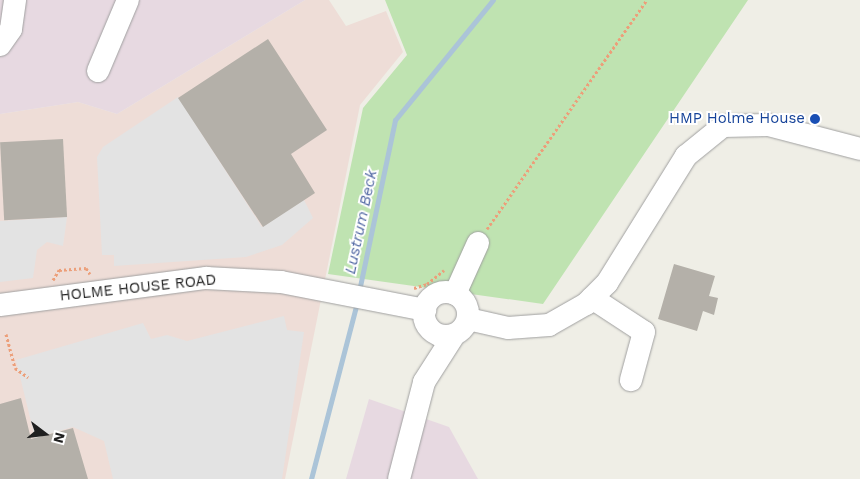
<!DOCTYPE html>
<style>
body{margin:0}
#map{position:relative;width:860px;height:479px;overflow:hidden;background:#efeee6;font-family:"Work Sans",sans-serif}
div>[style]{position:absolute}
.commercial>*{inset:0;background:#eeddd7}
.industrial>*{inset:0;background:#e7d9e1}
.grass>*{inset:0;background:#bfe3b1}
.parking>*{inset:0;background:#e3e3e3}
.stream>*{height:5px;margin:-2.5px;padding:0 2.5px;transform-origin:2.5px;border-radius:2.5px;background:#abc4d8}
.building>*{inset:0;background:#b4b0a9;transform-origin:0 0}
.path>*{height:3px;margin-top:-1.5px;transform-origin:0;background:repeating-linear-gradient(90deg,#ec9f7a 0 2.5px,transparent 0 5px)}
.roads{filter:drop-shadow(0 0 1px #a0a0a0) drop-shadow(0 0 1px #a0a0a0)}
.minor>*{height:22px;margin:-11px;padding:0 11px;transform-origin:11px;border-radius:11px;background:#fff}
.minor>.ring{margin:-11px;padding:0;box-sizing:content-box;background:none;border:22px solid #fff;border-radius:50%}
.dots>*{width:14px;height:14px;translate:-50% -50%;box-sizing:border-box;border:2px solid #fff;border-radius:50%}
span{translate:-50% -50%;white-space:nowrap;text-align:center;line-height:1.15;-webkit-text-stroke:4px #fff;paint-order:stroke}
.transit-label{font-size:15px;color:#164399}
.right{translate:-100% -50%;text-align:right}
.street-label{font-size:15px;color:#1f1f1f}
.water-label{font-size:16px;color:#556ba5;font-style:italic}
.north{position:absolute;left:20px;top:409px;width:50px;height:50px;-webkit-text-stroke:4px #fff;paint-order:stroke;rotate:105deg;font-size:14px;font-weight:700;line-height:20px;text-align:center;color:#1f1f1f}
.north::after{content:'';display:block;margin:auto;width:18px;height:22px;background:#1f1f1f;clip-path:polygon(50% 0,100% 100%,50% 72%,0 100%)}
</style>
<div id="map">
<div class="commercial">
<i style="clip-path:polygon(305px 0,329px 0,346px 26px,386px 11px,403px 52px,360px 105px,285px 479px,0 479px,0 114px,78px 102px,117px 114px)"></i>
</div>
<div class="industrial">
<i style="clip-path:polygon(0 0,305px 0,117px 114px,78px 102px,0 114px)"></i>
<i style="clip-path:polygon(369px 399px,449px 427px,478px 479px,346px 479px)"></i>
</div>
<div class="grass">
<i style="clip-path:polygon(385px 0,748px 0,543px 304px,328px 274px,363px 108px,407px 55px)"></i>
</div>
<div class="parking">
<i style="clip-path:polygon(178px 97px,262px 227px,304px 200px,313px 218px,282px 245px,246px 257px,114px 266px,114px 255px,102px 255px,97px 157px,103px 147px)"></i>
<i style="clip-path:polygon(67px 217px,63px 246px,47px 242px,37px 250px,33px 278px,0 282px,0 221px)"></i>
<i style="clip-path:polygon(284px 316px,287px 330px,304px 332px,282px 479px,113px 479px,104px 441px,73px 427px,35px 438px,16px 360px,143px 323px,151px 339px,167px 335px,187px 341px)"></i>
</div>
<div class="stream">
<i style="left:359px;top:291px;width:175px;rotate:-78.1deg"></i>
<i style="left:395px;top:120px;width:155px;rotate:-50.8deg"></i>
<i style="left:311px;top:479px;width:183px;rotate:-75.4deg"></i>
</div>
<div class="building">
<i style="clip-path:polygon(268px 39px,327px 130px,291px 154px,315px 193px,263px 227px,178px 98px)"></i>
<i style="left:63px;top:139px;width:78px;height:63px;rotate:87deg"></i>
<i style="clip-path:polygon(674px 264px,715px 276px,709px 296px,718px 298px,714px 315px,703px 311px,697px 331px,658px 319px)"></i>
<i style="clip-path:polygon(21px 398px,31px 439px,73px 428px,88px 479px,0 479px,0 404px)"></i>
</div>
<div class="path">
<i style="left:487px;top:229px;width:279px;rotate:-55.1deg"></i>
<i style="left:53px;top:280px;width:12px;rotate:-59deg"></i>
<i style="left:59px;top:270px;width:27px;rotate:-4deg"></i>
<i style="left:86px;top:268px;width:7px;rotate:56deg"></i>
<i style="left:414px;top:288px;width:14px;rotate:-17deg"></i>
<i style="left:427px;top:284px;width:22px;rotate:-39deg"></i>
<i style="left:6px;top:334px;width:35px;rotate:75deg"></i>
<i style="left:15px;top:368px;width:16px;rotate:35deg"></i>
</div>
<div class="roads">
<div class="minor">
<i style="left:0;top:45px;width:19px;rotate:-55deg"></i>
<i style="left:11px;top:29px;width:29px;rotate:-82deg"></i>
<i style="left:98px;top:71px;width:77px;rotate:-67.1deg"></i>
<i class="ring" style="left:424px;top:292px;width:22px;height:22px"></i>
<i style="left:455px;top:294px;width:56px;rotate:-65.7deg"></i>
<i style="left:592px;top:298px;width:62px;rotate:33.2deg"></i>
<i style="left:644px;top:332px;width:50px;rotate:105.2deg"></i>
<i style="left:0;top:305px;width:208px;rotate:-7.5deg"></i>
<i style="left:206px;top:278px;width:75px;rotate:3.1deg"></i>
<i style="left:281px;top:282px;width:147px;rotate:11deg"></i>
<i style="left:468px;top:319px;width:41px;rotate:12.7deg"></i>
<i style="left:508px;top:328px;width:41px;rotate:-4.2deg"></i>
<i style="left:549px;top:325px;width:43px;rotate:-29.6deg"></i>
<i style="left:586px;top:304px;width:30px;rotate:-45deg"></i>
<i style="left:607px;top:283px;width:150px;rotate:-58.1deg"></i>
<i style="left:686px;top:156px;width:48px;rotate:-39deg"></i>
<i style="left:723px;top:126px;width:45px;rotate:-1.3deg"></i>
<i style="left:768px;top:125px;width:95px;rotate:14.6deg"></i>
<i style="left:399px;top:479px;width:100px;rotate:-75.5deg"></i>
<i style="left:424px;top:382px;width:56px;rotate:-57.4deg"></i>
</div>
</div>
<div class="dots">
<i style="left:815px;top:119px;background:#1a4fb4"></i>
</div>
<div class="transit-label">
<span class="right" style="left:805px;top:119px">HMP Holme House</span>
</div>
<div class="street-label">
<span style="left:138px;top:288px;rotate:-6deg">HOLME HOUSE ROAD</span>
</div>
<div class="water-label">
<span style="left:361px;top:222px;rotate:-78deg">Lustrum Beck</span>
</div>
<div class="north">N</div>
</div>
